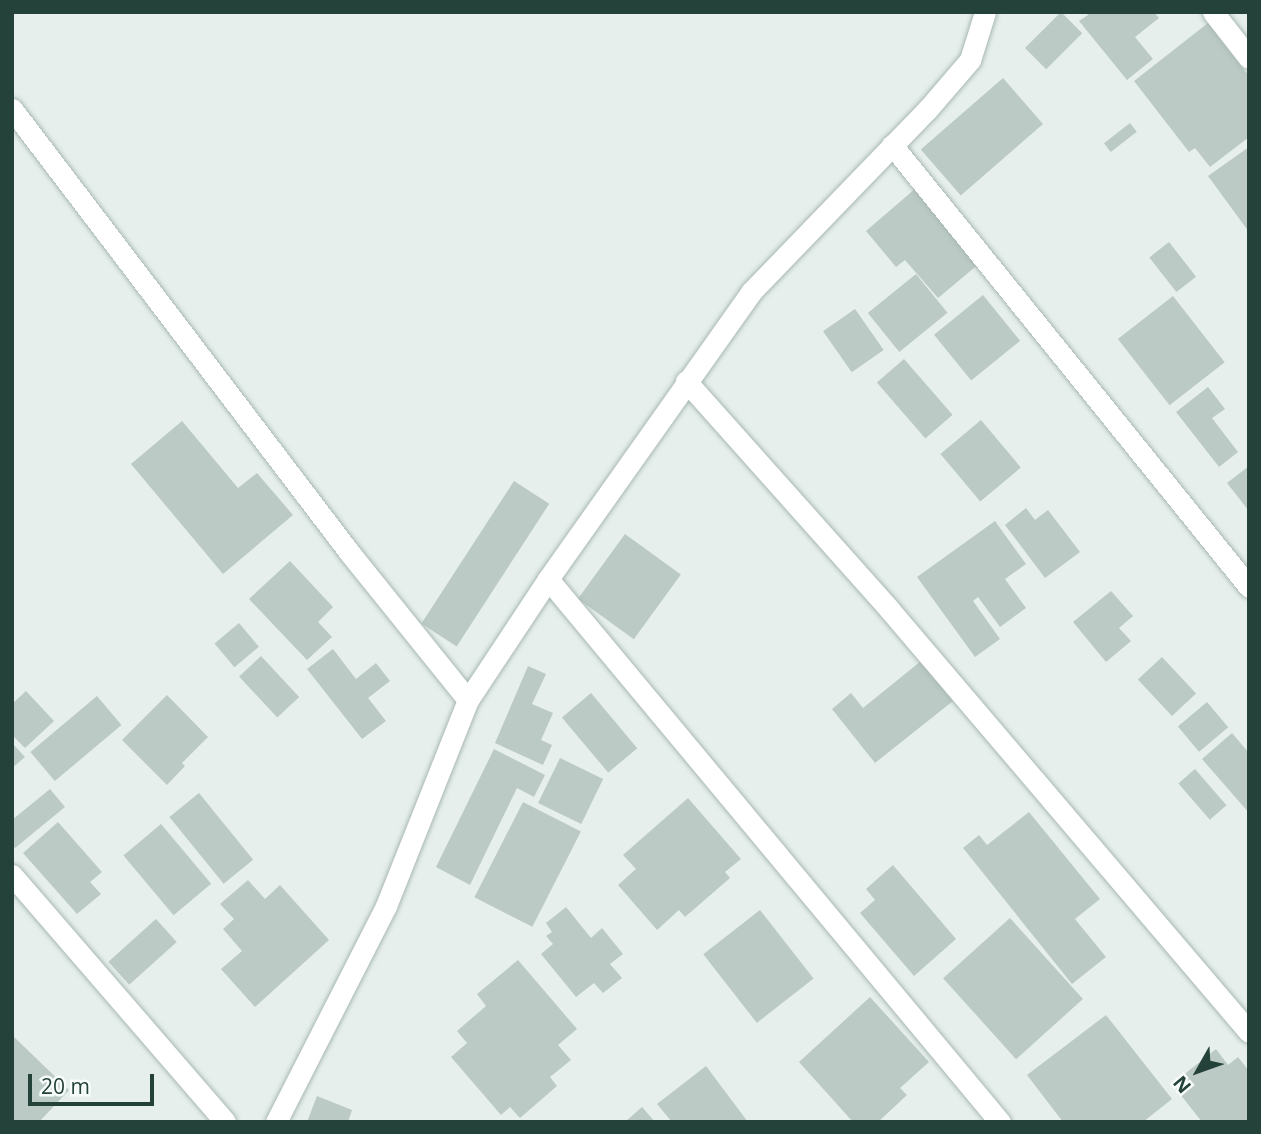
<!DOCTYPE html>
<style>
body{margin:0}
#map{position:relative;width:1261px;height:1134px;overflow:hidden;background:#e6efeb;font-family:"Open Sans",sans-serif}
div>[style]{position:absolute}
.building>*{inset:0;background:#bbcac4;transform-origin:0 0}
.roads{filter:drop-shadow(0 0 2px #a8b8b2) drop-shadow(0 0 2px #a8b8b2)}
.minor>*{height:21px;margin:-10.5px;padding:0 10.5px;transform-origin:10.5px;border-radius:10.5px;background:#fff}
span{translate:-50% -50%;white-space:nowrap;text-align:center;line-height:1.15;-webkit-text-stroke:5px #f7fbf9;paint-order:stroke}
.frame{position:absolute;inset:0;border:14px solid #24423a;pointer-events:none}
.north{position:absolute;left:1163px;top:1036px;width:70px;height:70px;-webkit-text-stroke:5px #f7fbf9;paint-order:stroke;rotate:230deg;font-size:19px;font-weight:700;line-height:28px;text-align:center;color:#24423a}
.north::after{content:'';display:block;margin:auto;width:24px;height:32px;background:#24423a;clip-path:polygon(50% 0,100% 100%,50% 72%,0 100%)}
.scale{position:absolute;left:28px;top:1074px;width:126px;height:32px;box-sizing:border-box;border:4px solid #24423a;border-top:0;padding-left:9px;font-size:21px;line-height:24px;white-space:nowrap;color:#24423a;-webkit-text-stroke:5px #f7fbf9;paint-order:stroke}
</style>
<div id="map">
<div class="building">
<i style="left:1061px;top:12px;width:30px;height:51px;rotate:45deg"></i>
<i style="clip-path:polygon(1086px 12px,1154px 12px,1159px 18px,1135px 37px,1153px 59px,1127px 80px,1079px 21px,1088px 15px)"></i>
<i style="clip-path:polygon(1208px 23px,1249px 76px,1249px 137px,1210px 167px,1195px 148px,1189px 152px,1134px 81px)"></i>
<i style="left:1003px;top:78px;width:61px;height:109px;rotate:49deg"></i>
<i style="left:1130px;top:123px;width:11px;height:33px;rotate:52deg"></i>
<i style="clip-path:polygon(1249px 147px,1249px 232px,1208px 176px)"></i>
<i style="clip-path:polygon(916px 188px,980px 263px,938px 298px,905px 260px,896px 267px,866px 231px)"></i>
<i style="left:1169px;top:242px;width:44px;height:25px;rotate:52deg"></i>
<i style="left:916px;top:274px;width:50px;height:62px;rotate:51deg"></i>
<i style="left:983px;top:295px;width:59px;height:63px;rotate:51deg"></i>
<i style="left:1173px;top:296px;width:84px;height:70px;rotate:52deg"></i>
<i style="left:855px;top:309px;width:50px;height:39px;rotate:55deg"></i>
<i style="left:904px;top:359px;width:74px;height:36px;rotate:49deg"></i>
<i style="clip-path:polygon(1208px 387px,1225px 409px,1212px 418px,1238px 452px,1219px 467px,1176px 412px)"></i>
<i style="left:981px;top:420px;width:62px;height:53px;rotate:50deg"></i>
<i style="clip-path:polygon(182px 421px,238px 488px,257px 473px,293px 515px,223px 574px,131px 464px)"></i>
<i style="clip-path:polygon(1249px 466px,1249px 511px,1227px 483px)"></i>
<i style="left:514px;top:481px;width:42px;height:170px;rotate:33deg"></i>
<i style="clip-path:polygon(1026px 508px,1035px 520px,1048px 510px,1080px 552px,1045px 578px,1005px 525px)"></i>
<i style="clip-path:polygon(995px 521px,1026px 564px,1005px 579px,1026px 608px,1000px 627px,978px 597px,973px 601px,1000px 639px,975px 657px,917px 577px)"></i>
<i style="left:625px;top:534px;width:69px;height:80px;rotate:36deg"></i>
<i style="clip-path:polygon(290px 561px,333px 607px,318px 622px,332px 637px,307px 660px,249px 599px)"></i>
<i style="clip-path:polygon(1111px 591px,1133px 616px,1119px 628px,1131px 641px,1106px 662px,1073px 622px)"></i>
<i style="left:239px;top:623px;width:31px;height:32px;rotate:50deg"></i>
<i style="clip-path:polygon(333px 649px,356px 679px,376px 663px,390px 681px,368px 698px,386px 721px,362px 739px,307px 669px)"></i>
<i style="left:261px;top:656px;width:56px;height:30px;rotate:47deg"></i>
<i style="left:1162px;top:657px;width:50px;height:33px;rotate:47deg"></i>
<i style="clip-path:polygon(921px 661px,953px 701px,875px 763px,832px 709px,851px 693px,863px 708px)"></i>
<i style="clip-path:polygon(528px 666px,546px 674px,532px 704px,553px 713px,541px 740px,552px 745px,543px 765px,495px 743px)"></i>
<i style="clip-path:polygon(26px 691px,54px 721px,25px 748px,12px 735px,12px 704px)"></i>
<i style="left:591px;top:693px;width:72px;height:38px;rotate:50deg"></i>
<i style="clip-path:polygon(167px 695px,208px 737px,182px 763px,185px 766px,167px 785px,122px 740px)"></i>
<i style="left:97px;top:696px;width:38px;height:87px;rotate:50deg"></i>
<i style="left:1207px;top:702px;width:33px;height:38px;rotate:50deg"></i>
<i style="clip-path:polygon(1232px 733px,1249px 753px,1249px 813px,1202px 759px)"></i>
<i style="clip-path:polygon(12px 743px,25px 757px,12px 768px)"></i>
<i style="clip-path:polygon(494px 749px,545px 775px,534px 797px,517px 788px,470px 885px,436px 867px)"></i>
<i style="left:560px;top:758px;width:48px;height:50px;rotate:26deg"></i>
<i style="left:1195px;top:769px;width:48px;height:22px;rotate:49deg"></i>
<i style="clip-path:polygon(50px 789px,65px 807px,15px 848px,12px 845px,12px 820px)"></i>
<i style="left:199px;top:793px;width:86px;height:38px;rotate:51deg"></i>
<i style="clip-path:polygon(688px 798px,741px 859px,725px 872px,730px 878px,685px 917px,679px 910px,657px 930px,618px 885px,636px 869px,623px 855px)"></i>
<i style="left:523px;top:802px;width:65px;height:107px;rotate:27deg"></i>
<i style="clip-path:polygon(1029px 812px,1100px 899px,1075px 919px,1106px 957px,1072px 984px,963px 848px,979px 835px,987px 845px)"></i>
<i style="clip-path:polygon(58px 822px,102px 872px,90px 882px,101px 894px,77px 914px,23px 853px)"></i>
<i style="left:161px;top:824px;width:78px;height:49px;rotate:50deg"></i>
<i style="clip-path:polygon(893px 865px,956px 939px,914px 976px,860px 913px,875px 900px,866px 889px)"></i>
<i style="clip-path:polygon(248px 880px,265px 899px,280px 885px,329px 940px,255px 1007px,221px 969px,242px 951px,223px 929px,234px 919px,220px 904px)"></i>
<i style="clip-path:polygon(566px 907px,591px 938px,602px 928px,623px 954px,610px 964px,622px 978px,603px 993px,594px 983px,576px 997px,541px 954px,553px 944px,546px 936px,552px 932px,546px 923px)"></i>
<i style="left:760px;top:910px;width:87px;height:72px;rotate:52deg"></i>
<i style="left:1010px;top:918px;width:109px;height:90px;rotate:48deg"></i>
<i style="left:156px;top:919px;width:31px;height:64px;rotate:48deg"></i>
<i style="clip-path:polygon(518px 960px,577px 1029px,558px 1045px,571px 1060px,550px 1077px,557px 1086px,520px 1118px,510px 1107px,501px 1115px,451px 1057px,467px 1043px,457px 1031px,486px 1006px,477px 994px)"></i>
<i style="clip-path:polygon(870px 997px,929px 1062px,900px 1088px,907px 1095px,878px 1122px,853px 1122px,799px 1062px)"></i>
<i style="clip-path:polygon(1106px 1015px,1172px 1099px,1143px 1122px,1063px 1122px,1027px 1075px)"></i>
<i style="clip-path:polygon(12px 1035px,69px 1090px,39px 1122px,12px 1122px)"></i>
<i style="clip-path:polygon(1216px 1049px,1228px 1065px,1238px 1057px,1249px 1071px,1249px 1122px,1202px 1122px,1172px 1084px)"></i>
<i style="clip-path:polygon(706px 1066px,748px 1122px,672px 1122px,657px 1104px)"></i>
<i style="clip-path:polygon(317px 1096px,352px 1110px,348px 1122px,307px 1122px)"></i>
<i style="clip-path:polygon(642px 1107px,655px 1122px,625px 1122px)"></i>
</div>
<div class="roads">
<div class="minor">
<i style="left:1213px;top:12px;width:58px;rotate:52deg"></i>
<i style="left:12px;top:109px;width:557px;rotate:52.74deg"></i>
<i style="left:349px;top:552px;width:190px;rotate:51.2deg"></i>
<i style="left:892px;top:145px;width:568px;rotate:51.07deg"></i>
<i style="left:686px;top:381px;width:305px;rotate:48.3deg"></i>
<i style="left:889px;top:609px;width:555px;rotate:49.6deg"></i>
<i style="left:548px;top:579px;width:707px;rotate:50.23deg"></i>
<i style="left:12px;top:875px;width:326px;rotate:49.2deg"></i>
<i style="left:276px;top:1122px;width:242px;rotate:-63deg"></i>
<i style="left:386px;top:906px;width:222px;rotate:-68.3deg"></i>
<i style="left:468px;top:700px;width:145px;rotate:-56.5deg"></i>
<i style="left:548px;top:579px;width:352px;rotate:-54.7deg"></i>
<i style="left:751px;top:292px;width:253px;rotate:-46deg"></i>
<i style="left:927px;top:110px;width:66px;rotate:-49.3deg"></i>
<i style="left:970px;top:60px;width:50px;rotate:-72.6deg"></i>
</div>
</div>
<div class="frame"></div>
<div class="north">N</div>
<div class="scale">20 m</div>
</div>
